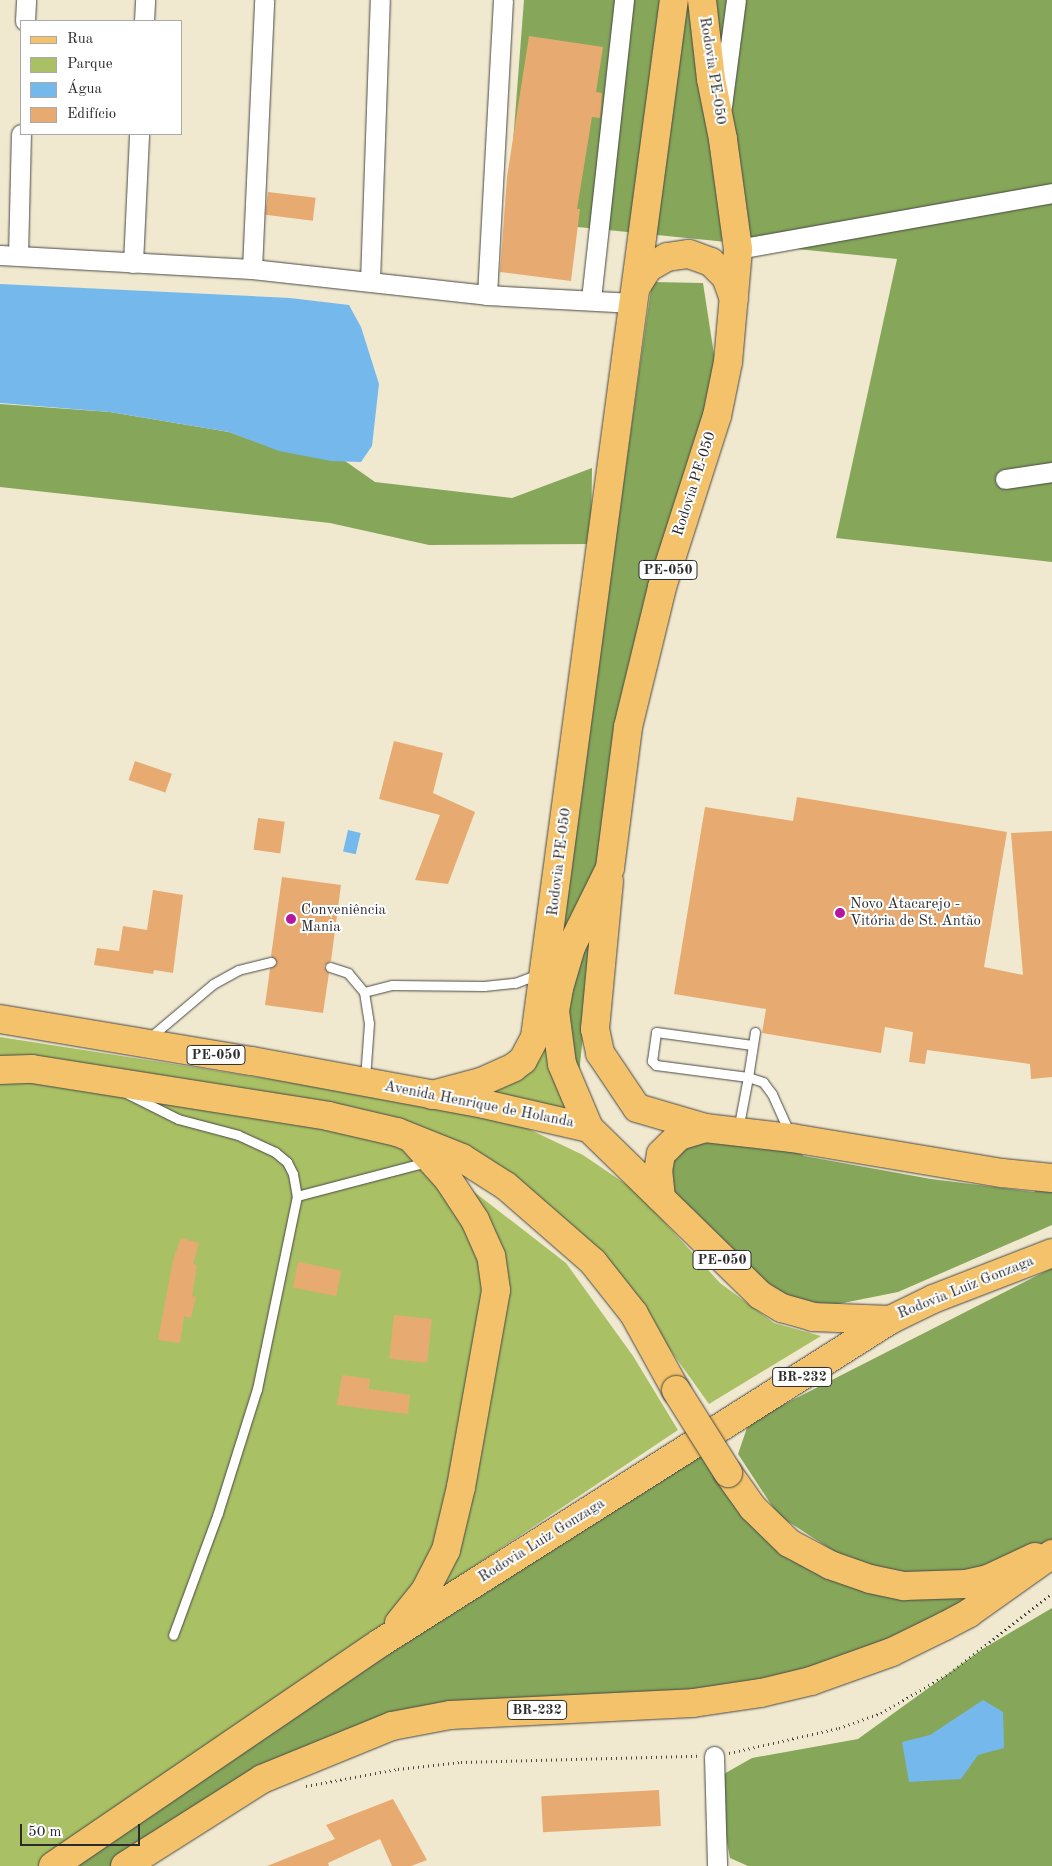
<!DOCTYPE html>
<meta charset="utf-8">
<style>
body{margin:0}
#map{position:relative;width:1052px;height:1866px;overflow:hidden;background:#f0e9d0;font-family:"Old Standard TT",serif}
div>[style]{position:absolute}
.green>*{inset:0;background:#a9c065}
.forest>*{inset:0;background:#86a65a}
.water>*{inset:0;background:#75b8eb;transform-origin:0 0}
.building>*{inset:0;background:#e7ab72;transform-origin:0 0}
.path>*{height:3px;margin-top:-1.5px;transform-origin:0;background:repeating-linear-gradient(90deg,#494844 0 1px,transparent 0 5px)}
.roads{filter:drop-shadow(0 0 1px #494844) drop-shadow(0 0 1px #494844)}
.service>*{height:9px;margin:-4.5px;padding:0 4.5px;transform-origin:4.5px;border-radius:4.5px;background:#fff}
.minor>*{height:19px;margin:-9.5px;padding:0 9.5px;transform-origin:9.5px;border-radius:9.5px;background:#fff}
.primary>*{height:28px;margin:-14px;padding:0 14px;transform-origin:14px;border-radius:14px;background:#f3c26a}
.trunk>*{height:28px;margin:-14px;padding:0 14px;transform-origin:14px;border-radius:14px;background:#f3c26a}
.bridges{filter:drop-shadow(0 0 1px #494844) drop-shadow(0 0 1px #494844)}
.primary-bridge>*{height:28px;margin:-14px;padding:0 14px;transform-origin:14px;border-radius:14px;background:#f3c26a}
.dots>*{width:14px;height:14px;translate:-50% -50%;box-sizing:border-box;border:2px solid #fff;border-radius:50%}
span{translate:-50% -50%;white-space:nowrap;text-align:center;line-height:1.15;-webkit-text-stroke:4px #fff;paint-order:stroke}
.shield-label span{padding:1px 4px;background:#fff;border:1px solid;border-radius:4px;-webkit-text-stroke-width:0}
.shield-label{font-size:14px;color:#2b2b2b;font-weight:700}
.street-label{font-size:15px;color:#2b2b2b}
.poi-label{font-size:15px;color:#2b2b2b}
.left{translate:0 -50%;text-align:left}
.legend{position:absolute;left:20px;top:20px;width:162px;height:115px;box-sizing:border-box;background:#fff;border:1px solid #aaa;margin:0;padding:6px 9px;list-style:none;font-size:15px;color:#2b2b2b}
.legend li{display:flex;align-items:center;gap:10px;height:25px}
.legend b{width:25px;border:1px solid #aaa}
.scale{position:absolute;left:20px;top:1824px;width:120px;height:22px;box-sizing:border-box;border:2px solid #2b2b2b;border-top:0;padding-left:6px;font-size:15px;line-height:18px;white-space:nowrap;color:#2b2b2b;-webkit-text-stroke:4px #fff;paint-order:stroke}
</style>
<div id="map">
<div class="green">
<i style="clip-path:polygon(0 1037px,404px 1100px,518px 1124px,583px 1155px,636px 1191px,720px 1283px,774px 1323px,821px 1336px,709px 1404px,606px 1260px,424px 1130px,0 1065px)"></i>
<i style="clip-path:polygon(543px 1039px,584px 1118px,473px 1094px)"></i>
<i style="clip-path:polygon(0 1072px,412px 1139px,432px 1161px,496px 1290px,450px 1535px,416px 1604px,46px 1866px,0 1866px)"></i>
<i style="clip-path:polygon(464px 1184px,566px 1263px,633px 1356px,678px 1430px,437px 1591px,500px 1316px)"></i>
</div>
<div class="forest">
<i style="clip-path:polygon(524px 0,1052px 0,1052px 562px,836px 538px,897px 259px,507px 220px)"></i>
<i style="clip-path:polygon(652px 282px,703px 283px,717px 374px,612px 755px,576px 1103px,545px 1030px)"></i>
<i style="clip-path:polygon(0 404px,110px 412px,229px 432px,262px 444px,345px 461px,375px 482px,512px 498px,592px 468px,591px 544px,429px 545px,330px 523px,0 487px)"></i>
<i style="clip-path:polygon(691px 1141px,787px 1143px,804px 1156px,931px 1179px,1034px 1192px,1044px 1184px,1052px 1184px,1052px 1225px,898px 1292px,818px 1308px,774px 1295px,671px 1198px,672px 1165px,677px 1153px)"></i>
<i style="clip-path:polygon(1052px 1268px,1052px 1541px,1016px 1564px,941px 1578px,852px 1563px,778px 1515px,738px 1454px,749px 1422px)"></i>
<i style="clip-path:polygon(696px 1444px,830px 1565px,966px 1584px,969px 1613px,730px 1705px,392px 1726px,123px 1866px,61px 1866px)"></i>
<i style="clip-path:polygon(1052px 1608px,1052px 1866px,748px 1866px,730px 1858px,715px 1779px,752px 1758px,858px 1739px,981px 1650px)"></i>
</div>
<div class="water">
<i style="clip-path:polygon(0 284px,290px 298px,349px 305px,361px 327px,379px 384px,372px 446px,361px 462px,331px 461px,279px 451px,229px 432px,110px 412px,0 403px)"></i>
<i style="left:348px;top:830px;width:13px;height:22px;rotate:13deg"></i>
<i style="clip-path:polygon(983px 1700px,1003px 1712px,1004px 1748px,978px 1755px,961px 1779px,909px 1782px,902px 1742px,930px 1735px)"></i>
</div>
<div class="building">
<i style="clip-path:polygon(529px 36px,603px 47px,596px 92px,602px 93px,600px 118px,592px 117px,577px 209px,580px 209px,571px 281px,500px 272px,507px 177px)"></i>
<i style="left:268px;top:192px;width:48px;height:23px;rotate:7deg"></i>
<i style="clip-path:polygon(394px 741px,443px 753px,433px 793px,475px 812px,448px 884px,415px 880px,440px 815px,379px 799px)"></i>
<i style="left:135px;top:761px;width:39px;height:20px;rotate:19deg"></i>
<i style="clip-path:polygon(797px 797px,1007px 832px,984px 967px,1023px 975px,1011px 833px,1052px 831px,1052px 1077px,1031px 1079px,1030px 1064px,927px 1050px,925px 1064px,909px 1062px,913px 1032px,885px 1027px,881px 1053px,762px 1033px,766px 1009px,674px 994px,705px 807px,793px 821px)"></i>
<i style="left:258px;top:818px;width:27px;height:32px;rotate:8deg"></i>
<i style="clip-path:polygon(282px 877px,341px 885px,331px 961px,324px 966px,329px 973px,323px 1013px,265px 1005px,270px 969px,277px 963px,271px 956px)"></i>
<i style="clip-path:polygon(153px 890px,183px 895px,173px 973px,154px 970px,153px 974px,94px 965px,97px 948px,119px 951px,123px 926px,147px 930px)"></i>
<i style="clip-path:polygon(181px 1238px,199px 1243px,193px 1264px,197px 1265px,192px 1296px,196px 1297px,191px 1318px,184px 1316px,180px 1343px,158px 1340px,173px 1260px)"></i>
<i style="left:298px;top:1262px;width:44px;height:26px;rotate:11deg"></i>
<i style="left:394px;top:1315px;width:38px;height:44px;rotate:6deg"></i>
<i style="clip-path:polygon(342px 1375px,370px 1379px,369px 1389px,410px 1395px,408px 1414px,337px 1405px)"></i>
<i style="left:659px;top:1790px;width:36px;height:118px;rotate:87deg"></i>
<i style="clip-path:polygon(393px 1799px,427px 1860px,411px 1866px,392px 1866px,380px 1839px,328px 1863px,329px 1866px,267px 1866px,335px 1839px,326px 1825px)"></i>
</div>
<div class="path">
<i style="left:729px;top:1753px;width:113px;rotate:-12.8deg"></i>
<i style="left:839px;top:1728px;width:45px;rotate:-19.7deg"></i>
<i style="left:881px;top:1713px;width:80px;rotate:-30.1deg"></i>
<i style="left:950px;top:1673px;width:130px;rotate:-38.1deg"></i>
<i style="left:306px;top:1786px;width:94px;rotate:-10.5deg"></i>
<i style="left:398px;top:1769px;width:63px;rotate:-6.3deg"></i>
<i style="left:461px;top:1762px;width:237px;rotate:-1.5deg"></i>
</div>
<div class="roads">
<div class="service">
<i style="left:330px;top:967px;width:19px;rotate:18deg"></i>
<i style="left:348px;top:973px;width:25px;rotate:50deg"></i>
<i style="left:364px;top:992px;width:31px;rotate:81deg"></i>
<i style="left:369px;top:1023px;width:56px;rotate:94.1deg"></i>
<i style="left:364px;top:992px;width:29px;rotate:-14deg"></i>
<i style="left:392px;top:985px;width:92px;rotate:0.6deg"></i>
<i style="left:484px;top:986px;width:31px;rotate:-6deg"></i>
<i style="left:515px;top:983px;width:26px;rotate:-21deg"></i>
<i style="left:755px;top:1032px;width:46px;rotate:98.8deg"></i>
<i style="left:748px;top:1077px;width:16px;rotate:18deg"></i>
<i style="left:763px;top:1082px;width:15px;rotate:53deg"></i>
<i style="left:772px;top:1094px;width:44px;rotate:65.8deg"></i>
<i style="left:148px;top:1039px;width:85px;rotate:-40.2deg"></i>
<i style="left:213px;top:984px;width:29px;rotate:-29deg"></i>
<i style="left:238px;top:970px;width:34px;rotate:-14deg"></i>
<i style="left:128px;top:1094px;width:56px;rotate:26.6deg"></i>
<i style="left:178px;top:1119px;width:62px;rotate:14.9deg"></i>
<i style="left:238px;top:1135px;width:41px;rotate:24.7deg"></i>
<i style="left:275px;top:1152px;width:16px;rotate:40deg"></i>
<i style="left:287px;top:1162px;width:13px;rotate:63deg"></i>
<i style="left:293px;top:1174px;width:22px;rotate:80deg"></i>
<i style="left:297px;top:1196px;width:197px;rotate:101.7deg"></i>
<i style="left:257px;top:1389px;width:130px;rotate:107.5deg"></i>
<i style="left:218px;top:1513px;width:130px;rotate:110.2deg"></i>
<i style="left:738px;top:1130px;width:54px;rotate:-79.3deg"></i>
<i style="left:748px;top:1077px;width:93px;rotate:-172.6deg"></i>
<i style="left:656px;top:1065px;width:6px;rotate:-135deg"></i>
<i style="left:652px;top:1061px;width:29px;rotate:-82deg"></i>
<i style="left:656px;top:1032px;width:97px;rotate:7.7deg"></i>
<i style="left:297px;top:1196px;width:134px;rotate:-14.7deg"></i>
</div>
<div class="minor">
<i style="left:25px;top:21px;width:21px;rotate:-87deg"></i>
<i style="left:144px;top:21px;width:21px;rotate:-87deg"></i>
<i style="left:722px;top:106px;width:107px;rotate:-82.5deg"></i>
<i style="left:738px;top:249px;width:319px;rotate:-10.1deg"></i>
<i style="left:0;top:255px;width:252px;rotate:3.2deg"></i>
<i style="left:252px;top:269px;width:236px;rotate:6.3deg"></i>
<i style="left:487px;top:295px;width:146px;rotate:3.1deg"></i>
<i style="left:18px;top:255px;width:121px;rotate:-88.6deg"></i>
<i style="left:133px;top:263px;width:129px;rotate:-87.3deg"></i>
<i style="left:252px;top:269px;width:269px;rotate:-87.4deg"></i>
<i style="left:370px;top:281px;width:281px;rotate:-88deg"></i>
<i style="left:487px;top:295px;width:295px;rotate:-86.9deg"></i>
<i style="left:591px;top:299px;width:301px;rotate:-83.7deg"></i>
<i style="left:1005px;top:479px;width:48px;rotate:-8.5deg"></i>
<i style="left:714px;top:1756px;width:110px;rotate:88.4deg"></i>
</div>
<div class="primary">
<i style="left:636px;top:287px;width:22px;rotate:-58deg"></i>
<i style="left:648px;top:268px;width:22px;rotate:-30deg"></i>
<i style="left:667px;top:257px;width:22px;rotate:-8deg"></i>
<i style="left:689px;top:254px;width:23px;rotate:20deg"></i>
<i style="left:711px;top:262px;width:21px;rotate:45deg"></i>
<i style="left:726px;top:277px;width:23px;rotate:70deg"></i>
<i style="left:609px;top:881px;width:149px;rotate:95.4deg"></i>
<i style="left:595px;top:1029px;width:25px;rotate:78deg"></i>
<i style="left:600px;top:1053px;width:66px;rotate:56.1deg"></i>
<i style="left:637px;top:1108px;width:71px;rotate:16.4deg"></i>
<i style="left:705px;top:1128px;width:88px;rotate:6.6deg"></i>
<i style="left:792px;top:1138px;width:213px;rotate:9.5deg"></i>
<i style="left:1002px;top:1173px;width:50px;rotate:5.7deg"></i>
<i style="left:0;top:1019px;width:255px;rotate:9.5deg"></i>
<i style="left:252px;top:1061px;width:236px;rotate:10.5deg"></i>
<i style="left:484px;top:1104px;width:108px;rotate:12.9deg"></i>
<i style="left:589px;top:1128px;width:239px;rotate:44.3deg"></i>
<i style="left:760px;top:1295px;width:26px;rotate:31deg"></i>
<i style="left:782px;top:1308px;width:32px;rotate:16deg"></i>
<i style="left:813px;top:1317px;width:77px;rotate:2.2deg"></i>
<i style="left:0;top:1070px;width:32px;rotate:-2deg"></i>
<i style="left:32px;top:1069px;width:300px;rotate:9deg"></i>
<i style="left:328px;top:1116px;width:71px;rotate:13.1deg"></i>
<i style="left:397px;top:1132px;width:70px;rotate:21.8deg"></i>
<i style="left:462px;top:1158px;width:52px;rotate:32.5deg"></i>
<i style="left:506px;top:1186px;width:116px;rotate:41.1deg"></i>
<i style="left:593px;top:1262px;width:66px;rotate:51.7deg"></i>
<i style="left:634px;top:1314px;width:87px;rotate:61.1deg"></i>
<i style="left:432px;top:1095px;width:51px;rotate:-14.9deg"></i>
<i style="left:481px;top:1082px;width:36px;rotate:-24deg"></i>
<i style="left:514px;top:1067px;width:11px;rotate:-38deg"></i>
<i style="left:523px;top:1060px;width:26px;rotate:-62deg"></i>
<i style="left:535px;top:1037px;width:1046px;rotate:-82.37deg"></i>
<i style="left:589px;top:1128px;width:69px;rotate:-112.9deg"></i>
<i style="left:562px;top:1064px;width:53px;rotate:-97.5deg"></i>
<i style="left:555px;top:1011px;width:23px;rotate:-80deg"></i>
<i style="left:559px;top:988px;width:43px;rotate:-73.7deg"></i>
<i style="left:571px;top:947px;width:88px;rotate:-63.7deg"></i>
<i style="left:610px;top:868px;width:142px;rotate:-82.7deg"></i>
<i style="left:628px;top:727px;width:144px;rotate:-76.3deg"></i>
<i style="left:662px;top:587px;width:180px;rotate:-72.2deg"></i>
<i style="left:717px;top:416px;width:55px;rotate:-78.5deg"></i>
<i style="left:728px;top:362px;width:113px;rotate:-84.9deg"></i>
<i style="left:738px;top:249px;width:111px;rotate:-97.8deg"></i>
<i style="left:723px;top:139px;width:61px;rotate:-101.3deg"></i>
<i style="left:711px;top:79px;width:80px;rotate:-96.5deg"></i>
<i style="left:661px;top:1198px;width:27px;rotate:-96deg"></i>
<i style="left:658px;top:1171px;width:17px;rotate:-80deg"></i>
<i style="left:661px;top:1154px;width:25px;rotate:-45deg"></i>
<i style="left:679px;top:1136px;width:27px;rotate:-17deg"></i>
<i style="left:728px;top:1473px;width:43px;rotate:54.5deg"></i>
<i style="left:753px;top:1508px;width:50px;rotate:44.2deg"></i>
<i style="left:789px;top:1543px;width:47px;rotate:28.2deg"></i>
<i style="left:830px;top:1565px;width:42px;rotate:19.3deg"></i>
<i style="left:870px;top:1579px;width:35px;rotate:12deg"></i>
<i style="left:904px;top:1586px;width:62px;rotate:-1.8deg"></i>
<i style="left:966px;top:1584px;width:23px;rotate:-13deg"></i>
<i style="left:988px;top:1579px;width:52px;rotate:-25.1deg"></i>
</div>
<div class="trunk">
<i style="left:399px;top:1623px;width:41px;rotate:-50.9deg"></i>
<i style="left:425px;top:1591px;width:46px;rotate:-62.9deg"></i>
<i style="left:446px;top:1550px;width:65px;rotate:-76.6deg"></i>
<i style="left:461px;top:1487px;width:200px;rotate:-79.9deg"></i>
<i style="left:496px;top:1290px;width:34px;rotate:-98deg"></i>
<i style="left:491px;top:1256px;width:39px;rotate:-114deg"></i>
<i style="left:475px;top:1220px;width:49px;rotate:-123.4deg"></i>
<i style="left:448px;top:1179px;width:54px;rotate:-132deg"></i>
<i style="left:53px;top:1866px;width:396px;rotate:-34.3deg"></i>
<i style="left:380px;top:1643px;width:604px;rotate:-32.35deg"></i>
<i style="left:890px;top:1320px;width:48px;rotate:-26deg"></i>
<i style="left:933px;top:1299px;width:128px;rotate:-21.1deg"></i>
<i style="left:125px;top:1866px;width:162px;rotate:-32.4deg"></i>
<i style="left:262px;top:1779px;width:140px;rotate:-22.2deg"></i>
<i style="left:392px;top:1726px;width:59px;rotate:-10.7deg"></i>
<i style="left:450px;top:1715px;width:243px;rotate:-2.8deg"></i>
<i style="left:693px;top:1703px;width:69px;rotate:-8.4deg"></i>
<i style="left:761px;top:1693px;width:51px;rotate:-13.5deg"></i>
<i style="left:811px;top:1681px;width:86px;rotate:-19.7deg"></i>
<i style="left:892px;top:1652px;width:59px;rotate:-26.1deg"></i>
<i style="left:945px;top:1626px;width:27px;rotate:-28deg"></i>
<i style="left:969px;top:1613px;width:102px;rotate:-35.4deg"></i>
</div>
</div>
<div class="bridges">
<div class="primary-bridge">
<i style="left:676px;top:1390px;width:98px;rotate:57.9deg"></i>
</div>
</div>
<div class="dots">
<i style="left:840px;top:913px;background:#b5179e"></i>
<i style="left:291px;top:919px;background:#b5179e"></i>
</div>
<div class="shield-label">
<span style="left:668px;top:570px">PE-050</span>
<span style="left:216px;top:1055px">PE-050</span>
<span style="left:722px;top:1260px">PE-050</span>
<span style="left:802px;top:1377px">BR-232</span>
<span style="left:537px;top:1710px">BR-232</span>
</div>
<div class="street-label">
<span style="left:712px;top:71px;rotate:81deg">Rodovia PE-050</span>
<span style="left:695px;top:484px;rotate:-72deg">Rodovia PE-050</span>
<span style="left:560px;top:862px;rotate:-83deg">Rodovia PE-050</span>
<span style="left:479px;top:1105px;rotate:11deg">Avenida Henrique de Holanda</span>
<span style="left:966px;top:1288px;rotate:-22deg">Rodovia Luiz Gonzaga</span>
<span style="left:542px;top:1541px;rotate:-32deg">Rodovia Luiz Gonzaga</span>
</div>
<div class="poi-label">
<span class="left" style="left:850px;top:913px">Novo Atacarejo -<br>Vitória de St. Antão</span>
<span class="left" style="left:301px;top:919px">Conveniência<br>Mania</span>
</div>
<ul class="legend">
<li><b style="height:6px;background:#f3c26a"></b>Rua</li>
<li><b style="height:14px;background:#a9c065"></b>Parque</li>
<li><b style="height:14px;background:#75b8eb"></b>Água</li>
<li><b style="height:14px;background:#e7ab72"></b>Edifício</li>
</ul>
<div class="scale">50 m</div>
</div>
